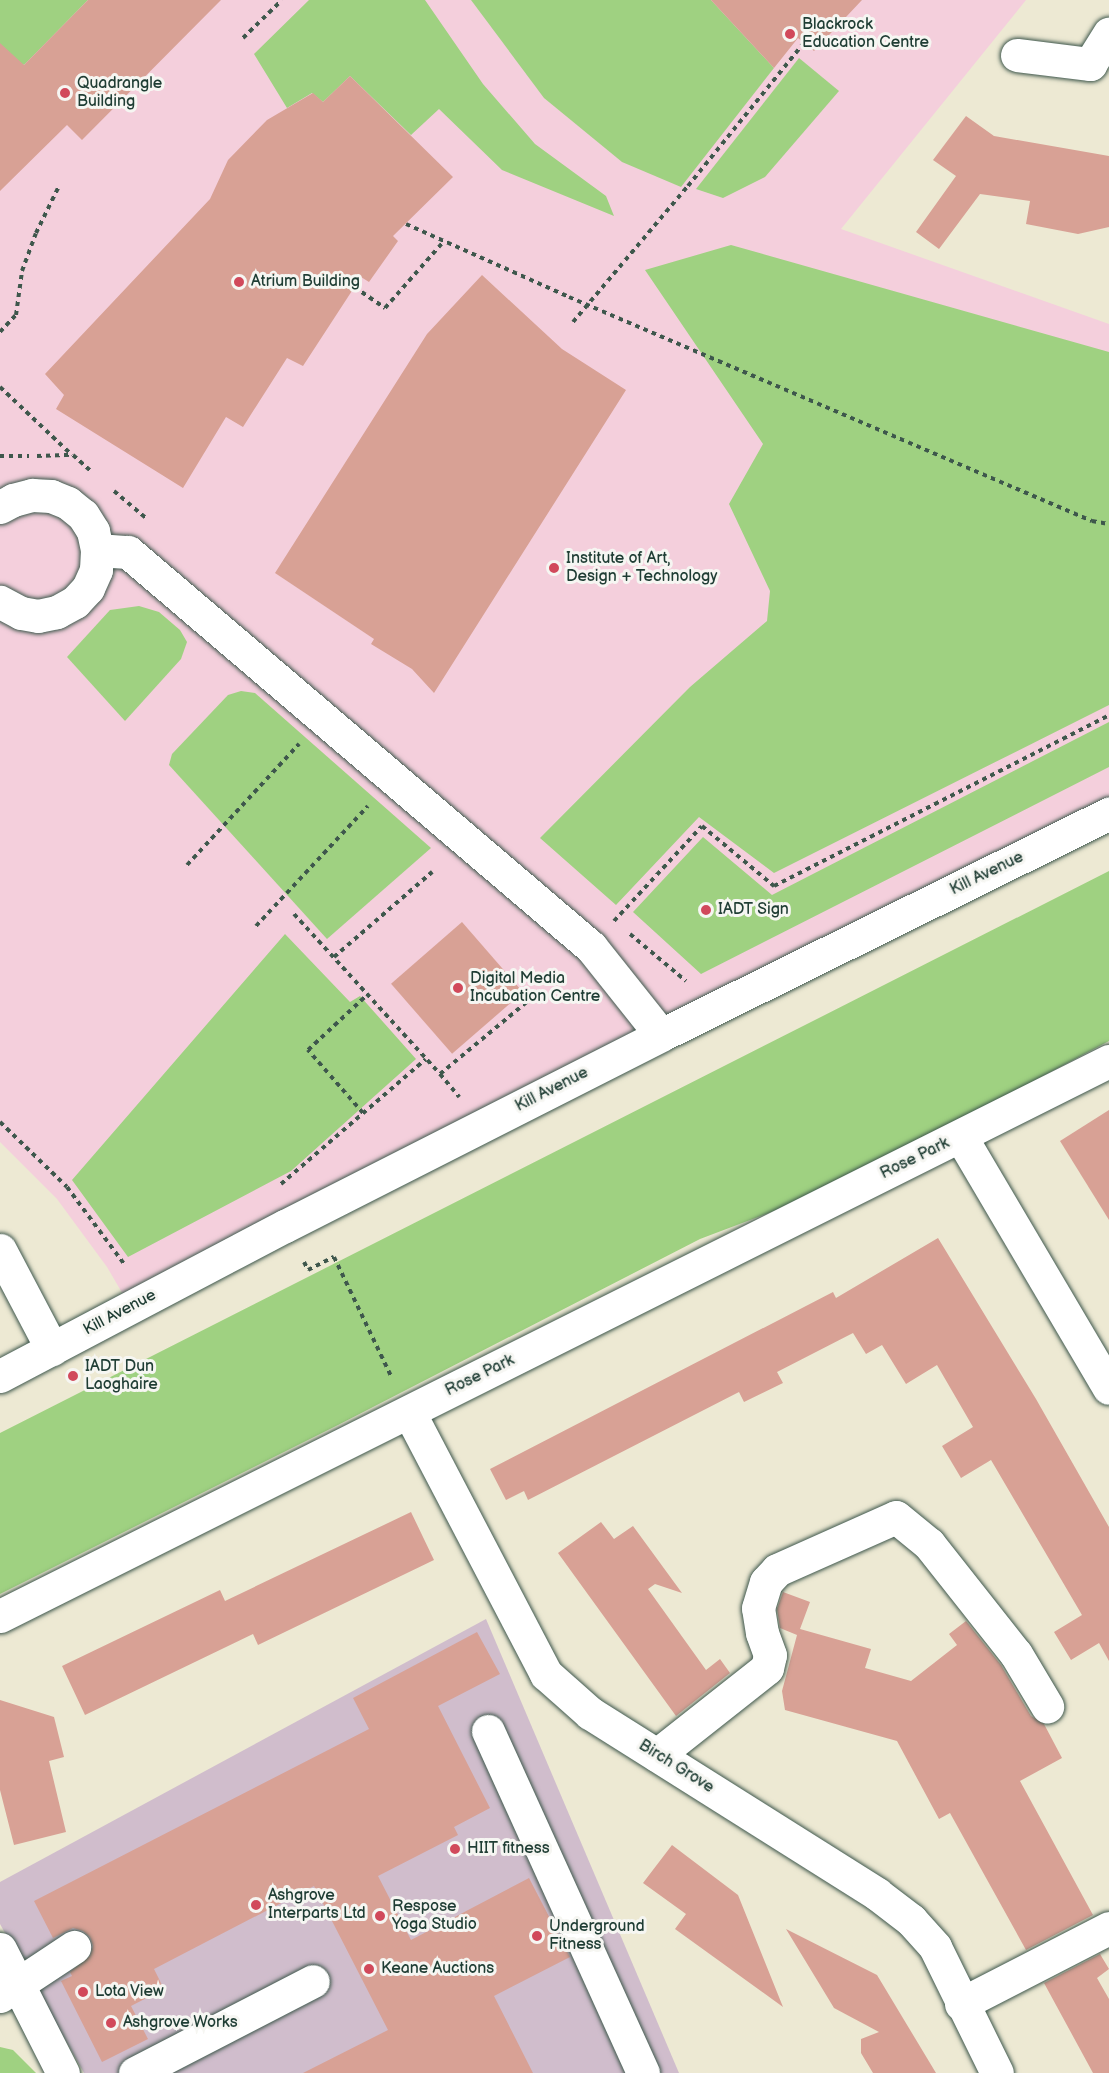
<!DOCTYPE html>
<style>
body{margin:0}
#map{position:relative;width:1109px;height:2073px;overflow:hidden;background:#ede9d3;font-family:"Balsamiq Sans",sans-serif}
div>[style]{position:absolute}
.built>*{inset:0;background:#f4cfdc}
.industrial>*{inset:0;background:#d0bdcc}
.green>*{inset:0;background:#9fd181}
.building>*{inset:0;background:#d8a195;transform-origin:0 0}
.path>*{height:4px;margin-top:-2px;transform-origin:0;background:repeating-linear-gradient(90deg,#3e574c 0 4.5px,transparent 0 9px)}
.roads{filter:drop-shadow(0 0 2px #3e574c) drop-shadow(0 0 2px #3e574c)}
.minor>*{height:33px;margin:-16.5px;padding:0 16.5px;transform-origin:16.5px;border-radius:16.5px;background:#fff}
.major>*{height:33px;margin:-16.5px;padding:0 16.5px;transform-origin:16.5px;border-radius:16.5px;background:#fff}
.dots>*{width:16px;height:16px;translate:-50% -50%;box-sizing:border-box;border:3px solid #f6f6f2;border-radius:50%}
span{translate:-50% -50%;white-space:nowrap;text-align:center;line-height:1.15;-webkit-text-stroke:6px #f6f6f2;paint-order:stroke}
.poi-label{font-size:16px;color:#1f3d34}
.left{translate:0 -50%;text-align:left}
.street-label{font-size:16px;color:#1f3d34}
</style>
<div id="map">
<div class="built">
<i style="clip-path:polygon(0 0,1026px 0,841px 229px,1109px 324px,1109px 813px,131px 1308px,107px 1267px,57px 1199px,0 1142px)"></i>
</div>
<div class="industrial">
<i style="clip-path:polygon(486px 1619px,679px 2073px,84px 2073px,0 1924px,0 1882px)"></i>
</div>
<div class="green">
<i style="clip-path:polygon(0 0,88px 0,24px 65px,0 53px)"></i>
<i style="clip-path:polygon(309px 0,425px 0,483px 84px,535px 144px,606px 196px,614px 216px,502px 170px,439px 109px,411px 135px,350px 76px,323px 102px,312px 93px,287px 108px,254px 54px)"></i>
<i style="clip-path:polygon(471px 0,711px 0,774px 68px,681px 187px,622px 162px,544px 98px)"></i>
<i style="clip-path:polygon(799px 58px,839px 91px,765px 177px,723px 198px,696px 189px)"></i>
<i style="clip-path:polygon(731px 245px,1109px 352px,1109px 705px,774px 873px,699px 817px,616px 905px,540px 838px,690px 687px,767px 621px,770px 591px,729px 504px,763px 444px,645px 270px)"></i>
<i style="clip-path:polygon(139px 606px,159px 612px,180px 630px,187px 642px,181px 659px,125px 721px,67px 657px,110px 610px)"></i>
<i style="clip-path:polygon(241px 691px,255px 693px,431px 848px,327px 939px,169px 765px,172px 754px,228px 695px)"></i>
<i style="clip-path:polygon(1109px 722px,1109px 767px,701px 974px,633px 912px,703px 837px,772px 895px)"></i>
<i style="clip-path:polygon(1109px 871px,1109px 1041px,822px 1193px,700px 1239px,338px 1425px,0 1594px,0 1433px)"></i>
<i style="clip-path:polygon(285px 934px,350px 1002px,360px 996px,416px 1059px,291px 1171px,128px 1257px,72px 1180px)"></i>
<i style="clip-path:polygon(0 2047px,13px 2050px,36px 2073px,0 2073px)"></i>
</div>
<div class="building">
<i style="clip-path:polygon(88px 0,221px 0,82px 140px,67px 125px,0 191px,0 43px,24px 65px)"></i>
<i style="clip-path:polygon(711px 0,862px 0,814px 51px,798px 38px,774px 68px)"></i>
<i style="clip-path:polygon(350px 76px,453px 177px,393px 236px,398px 241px,369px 282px,361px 277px,303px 366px,287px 358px,243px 427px,226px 417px,183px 488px,56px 409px,64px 395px,45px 374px,210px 199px,228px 160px,267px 120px,313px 93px,323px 102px)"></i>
<i style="clip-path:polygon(966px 116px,994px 136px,1109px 156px,1109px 227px,1078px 234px,1026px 224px,1030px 201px,980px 194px,939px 249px,916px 232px,956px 176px,933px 160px)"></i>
<i style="clip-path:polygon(482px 275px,562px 349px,626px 390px,434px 693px,412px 669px,371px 644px,374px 639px,275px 573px,427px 334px)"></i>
<i style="left:462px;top:922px;width:93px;height:94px;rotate:49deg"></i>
<i style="clip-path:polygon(1109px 1110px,1109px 1220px,1060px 1141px)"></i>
<i style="clip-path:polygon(938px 1238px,1036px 1399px,1109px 1527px,1109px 1661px,1099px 1643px,1071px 1660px,1054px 1632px,1082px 1615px,991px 1460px,961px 1478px,942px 1446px,973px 1427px,937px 1365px,906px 1384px,882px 1345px,866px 1354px,853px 1333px,777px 1372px,783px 1383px,744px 1402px,739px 1392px,528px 1500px,524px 1491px,506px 1500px,490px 1469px,833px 1292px,836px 1298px)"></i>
<i style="clip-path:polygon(411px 1512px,434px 1560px,258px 1645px,253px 1634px,85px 1715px,62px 1666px,220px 1590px,225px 1601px)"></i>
<i style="clip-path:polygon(601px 1522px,614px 1539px,633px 1526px,682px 1593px,655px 1584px,648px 1589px,706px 1670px,720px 1659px,730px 1673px,676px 1716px,558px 1553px)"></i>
<i style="clip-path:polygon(783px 1592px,810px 1602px,800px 1629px,871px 1649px,865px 1668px,911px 1681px,957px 1645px,949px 1634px,966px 1621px,1001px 1665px,1031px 1716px,1044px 1724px,1062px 1758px,1020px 1781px,1093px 1915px,1026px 1950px,950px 1813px,939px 1819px,897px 1741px,785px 1710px,782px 1691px,797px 1635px,780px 1628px,777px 1609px)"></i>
<i style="clip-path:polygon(477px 1632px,500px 1674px,438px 1706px,490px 1808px,454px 1827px,458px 1835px,378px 1876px,411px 1940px,529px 1878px,570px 1957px,494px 1996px,533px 2073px,303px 2073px,388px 2030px,314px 1886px,154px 1969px,164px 1989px,131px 2006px,148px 2039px,102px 2062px,61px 1981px,72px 1976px,70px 1972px,90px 1956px,93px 1946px,90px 1937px,83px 1931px,73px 1928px,53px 1938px,34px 1901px,369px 1729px,353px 1698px)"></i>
<i style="clip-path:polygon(0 1700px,54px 1717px,64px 1757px,49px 1761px,66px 1832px,14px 1845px,0 1790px)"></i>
<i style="clip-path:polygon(672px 1845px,738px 1895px,783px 2007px,675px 1929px,686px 1914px,643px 1883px)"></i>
<i style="clip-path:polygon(786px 1929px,877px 1975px,936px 2073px,873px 2073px,861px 2053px,861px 2039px,879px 2032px,834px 2008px)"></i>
<i style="clip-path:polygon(1100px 1954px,1109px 1969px,1097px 1978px,1109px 1999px,1109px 2073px,1093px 2073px,1044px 1983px)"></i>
</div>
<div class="path">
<i style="left:243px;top:38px;width:54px;rotate:-44.3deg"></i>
<i style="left:406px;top:224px;width:179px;rotate:24.1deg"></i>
<i style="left:569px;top:297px;width:569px;rotate:23.19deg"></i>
<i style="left:1092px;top:521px;width:17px;rotate:10deg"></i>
<i style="left:347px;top:282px;width:46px;rotate:34.4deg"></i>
<i style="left:385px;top:308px;width:89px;rotate:-48.6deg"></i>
<i style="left:573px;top:322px;width:178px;rotate:-49.8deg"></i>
<i style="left:688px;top:186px;width:184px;rotate:-51deg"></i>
<i style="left:0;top:332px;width:23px;rotate:-47deg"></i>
<i style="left:16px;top:315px;width:44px;rotate:-82.2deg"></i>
<i style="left:22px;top:271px;width:40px;rotate:-69.8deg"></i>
<i style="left:36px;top:233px;width:50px;rotate:-63.9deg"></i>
<i style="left:0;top:387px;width:99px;rotate:43.4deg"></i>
<i style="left:0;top:456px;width:29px"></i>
<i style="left:37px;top:456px;width:36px;rotate:-2deg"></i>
<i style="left:73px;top:455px;width:25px;rotate:42deg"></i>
<i style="left:114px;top:491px;width:43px;rotate:40.3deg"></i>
<i style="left:187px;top:865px;width:165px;rotate:-47.2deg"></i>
<i style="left:294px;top:914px;width:217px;rotate:47.6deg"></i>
<i style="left:440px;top:1074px;width:131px;rotate:-39.7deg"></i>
<i style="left:614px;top:921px;width:129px;rotate:-47.2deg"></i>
<i style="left:702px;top:826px;width:94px;rotate:39.8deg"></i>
<i style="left:774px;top:886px;width:376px;rotate:-27deg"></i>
<i style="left:256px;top:926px;width:164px;rotate:-47deg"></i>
<i style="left:630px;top:934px;width:73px;rotate:40deg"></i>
<i style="left:334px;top:957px;width:130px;rotate:-40.9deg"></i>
<i style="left:440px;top:1074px;width:30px;rotate:50deg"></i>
<i style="left:363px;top:1113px;width:84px;rotate:-131.1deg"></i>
<i style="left:308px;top:1050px;width:81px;rotate:-43deg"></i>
<i style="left:0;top:1122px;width:93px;rotate:44.1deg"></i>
<i style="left:67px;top:1187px;width:97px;rotate:53.4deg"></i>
<i style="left:281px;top:1184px;width:191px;rotate:-40.8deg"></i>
<i style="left:304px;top:1262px;width:9px;rotate:63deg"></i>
<i style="left:308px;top:1270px;width:29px;rotate:-27deg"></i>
<i style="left:334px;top:1257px;width:134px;rotate:64.4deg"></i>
</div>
<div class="roads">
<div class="minor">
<i style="left:1017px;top:55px;width:74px;rotate:7deg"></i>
<i style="left:1090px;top:64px;width:36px;rotate:-58deg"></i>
<i style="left:0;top:507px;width:15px;rotate:-28deg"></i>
<i style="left:13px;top:500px;width:20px;rotate:-15deg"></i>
<i style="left:32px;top:495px;width:19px;rotate:3deg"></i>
<i style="left:51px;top:496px;width:18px;rotate:22deg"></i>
<i style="left:68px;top:503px;width:19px;rotate:39deg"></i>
<i style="left:83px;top:515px;width:19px;rotate:58deg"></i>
<i style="left:93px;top:531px;width:19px;rotate:78deg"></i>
<i style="left:97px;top:550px;width:20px;rotate:93deg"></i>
<i style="left:96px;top:570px;width:20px;rotate:114deg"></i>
<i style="left:88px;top:588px;width:19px;rotate:133deg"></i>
<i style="left:75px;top:602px;width:21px;rotate:151deg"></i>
<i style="left:57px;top:612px;width:19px;rotate:168deg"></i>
<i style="left:38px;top:616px;width:17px;rotate:-170deg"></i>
<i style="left:21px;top:613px;width:24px;rotate:-152deg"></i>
<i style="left:97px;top:550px;width:31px;rotate:4deg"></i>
<i style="left:128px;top:552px;width:609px;rotate:40.47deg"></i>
<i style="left:591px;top:947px;width:112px;rotate:51.5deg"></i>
<i style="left:961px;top:1137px;width:291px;rotate:59.5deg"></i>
<i style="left:0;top:1250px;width:112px;rotate:62.3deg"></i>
<i style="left:409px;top:1412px;width:296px;rotate:62.4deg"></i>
<i style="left:546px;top:1674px;width:59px;rotate:41.6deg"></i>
<i style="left:590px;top:1713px;width:339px;rotate:32.2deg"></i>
<i style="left:877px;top:1894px;width:43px;rotate:37.4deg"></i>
<i style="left:911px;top:1920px;width:36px;rotate:48deg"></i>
<i style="left:935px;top:1947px;width:140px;rotate:63.8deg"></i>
<i style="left:0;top:1616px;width:1240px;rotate:-26.59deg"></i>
<i style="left:488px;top:1731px;width:375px;rotate:65.6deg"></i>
<i style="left:657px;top:1755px;width:140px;rotate:-38.3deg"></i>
<i style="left:767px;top:1668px;width:13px;rotate:-77deg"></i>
<i style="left:770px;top:1655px;width:23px;rotate:-110deg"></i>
<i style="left:762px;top:1633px;width:25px;rotate:-99deg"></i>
<i style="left:758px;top:1608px;width:27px;rotate:-73deg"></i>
<i style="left:766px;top:1582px;width:16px;rotate:-47deg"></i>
<i style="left:777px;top:1570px;width:130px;rotate:-24deg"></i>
<i style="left:896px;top:1517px;width:43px;rotate:39.3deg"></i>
<i style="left:929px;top:1544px;width:140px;rotate:51.7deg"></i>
<i style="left:1016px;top:1654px;width:61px;rotate:59.2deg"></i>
<i style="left:0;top:1949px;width:139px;rotate:63.1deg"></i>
<i style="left:0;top:1996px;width:89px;rotate:-33.5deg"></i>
<i style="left:961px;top:2004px;width:166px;rotate:-27.2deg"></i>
<i style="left:135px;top:2073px;width:200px;rotate:-27.3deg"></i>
</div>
<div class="major">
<i style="left:0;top:1376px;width:322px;rotate:-27.8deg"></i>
<i style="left:285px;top:1226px;width:422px;rotate:-26.9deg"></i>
<i style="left:661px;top:1035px;width:500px;rotate:-26.3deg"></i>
</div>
</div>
<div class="dots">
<i style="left:790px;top:34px;background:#d1495b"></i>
<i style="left:65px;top:93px;background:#d1495b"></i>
<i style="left:239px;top:282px;background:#d1495b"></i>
<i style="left:554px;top:568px;background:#d1495b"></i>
<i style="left:706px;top:910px;background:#d1495b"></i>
<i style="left:458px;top:988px;background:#d1495b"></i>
<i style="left:73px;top:1376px;background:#d1495b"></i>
<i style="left:455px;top:1849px;background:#d1495b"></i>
<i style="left:256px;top:1905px;background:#d1495b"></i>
<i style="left:380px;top:1916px;background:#d1495b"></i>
<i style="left:537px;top:1936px;background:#d1495b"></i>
<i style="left:369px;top:1969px;background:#d1495b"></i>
<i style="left:83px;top:1992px;background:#d1495b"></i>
<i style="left:111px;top:2023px;background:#d1495b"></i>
</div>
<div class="poi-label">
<span class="left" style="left:802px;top:34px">Blackrock<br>Education Centre</span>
<span class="left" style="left:77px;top:93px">Quadrangle<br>Building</span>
<span class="left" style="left:251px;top:282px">Atrium Building</span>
<span class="left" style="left:566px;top:568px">Institute of Art,<br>Design + Technology</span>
<span class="left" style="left:718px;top:910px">IADT Sign</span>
<span class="left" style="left:470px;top:988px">Digital Media<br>Incubation Centre</span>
<span class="left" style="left:85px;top:1376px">IADT Dun<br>Laoghaire</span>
<span class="left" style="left:467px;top:1849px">HIIT fitness</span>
<span class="left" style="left:268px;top:1905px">Ashgrove<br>Interparts Ltd</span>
<span class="left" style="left:392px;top:1916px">Respose<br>Yoga Studio</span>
<span class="left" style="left:549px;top:1936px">Underground<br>Fitness</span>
<span class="left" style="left:381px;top:1969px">Keane Auctions</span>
<span class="left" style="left:95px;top:1992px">Lota View</span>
<span class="left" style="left:123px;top:2023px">Ashgrove Works</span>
</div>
<div class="street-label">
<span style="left:987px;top:874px;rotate:-26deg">Kill Avenue</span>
<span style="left:552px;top:1090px;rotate:-27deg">Kill Avenue</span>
<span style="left:915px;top:1159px;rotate:-26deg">Rose Park</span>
<span style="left:120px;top:1313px;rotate:-28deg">Kill Avenue</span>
<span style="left:480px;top:1376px;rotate:-26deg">Rose Park</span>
<span style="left:676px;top:1767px;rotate:32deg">Birch Grove</span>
</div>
</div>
